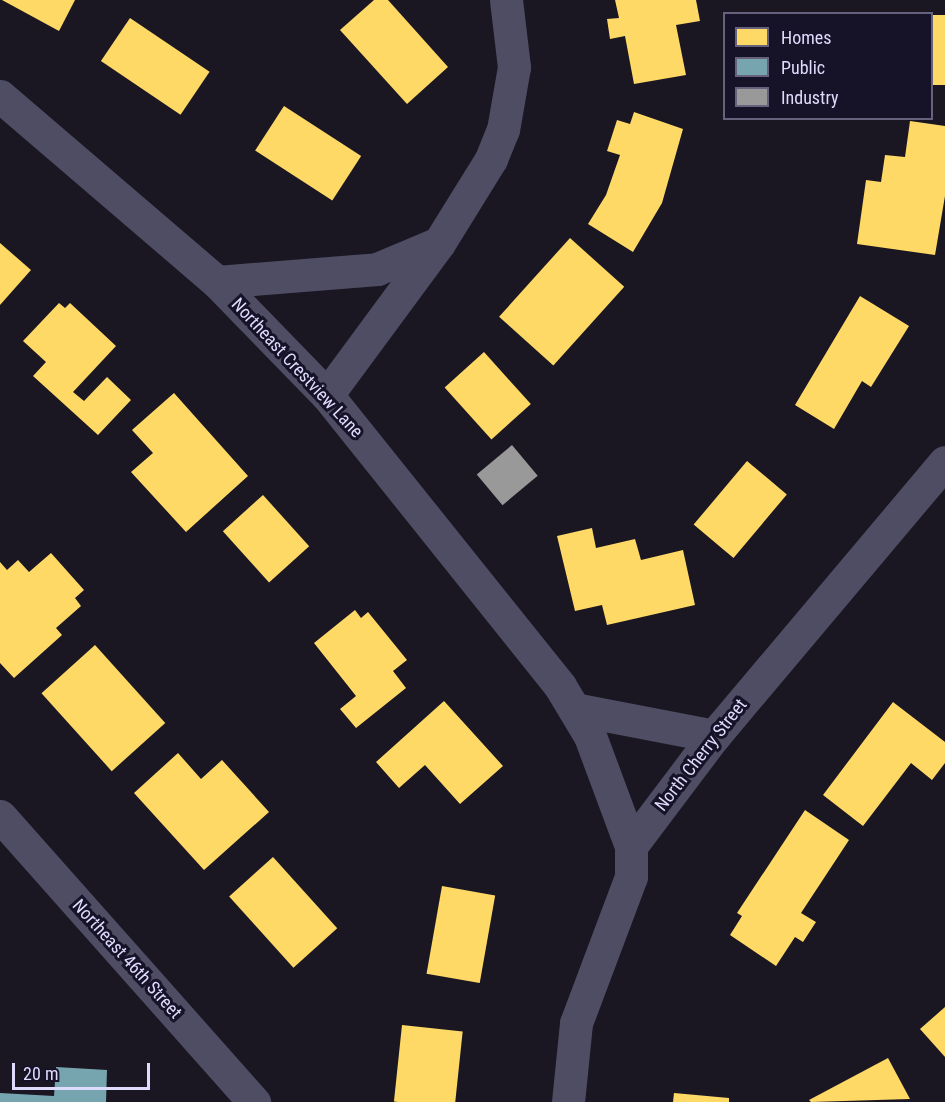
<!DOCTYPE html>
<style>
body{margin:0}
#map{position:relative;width:945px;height:1102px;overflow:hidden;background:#1a1723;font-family:"Roboto Condensed",sans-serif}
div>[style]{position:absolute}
.homes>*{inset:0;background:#ffd966;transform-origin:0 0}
.public>*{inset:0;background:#76a5af}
.industry>*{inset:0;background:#999;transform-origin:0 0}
.minor>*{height:33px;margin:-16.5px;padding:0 16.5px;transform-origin:16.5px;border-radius:16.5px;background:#4e4d63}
span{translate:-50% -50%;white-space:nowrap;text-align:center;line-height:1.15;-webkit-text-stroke:6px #161228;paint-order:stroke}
.street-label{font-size:18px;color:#dfdbfd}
.legend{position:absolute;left:723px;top:12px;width:210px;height:108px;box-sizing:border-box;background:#161228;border:2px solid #66627d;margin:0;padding:8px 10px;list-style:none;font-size:18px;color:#dfdbfd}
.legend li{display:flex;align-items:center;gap:12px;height:30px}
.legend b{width:30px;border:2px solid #66627d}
.scale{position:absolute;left:12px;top:1063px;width:138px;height:27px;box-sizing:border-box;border:3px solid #dfdbfd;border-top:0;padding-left:8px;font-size:18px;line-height:21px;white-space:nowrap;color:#dfdbfd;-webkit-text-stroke:4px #161228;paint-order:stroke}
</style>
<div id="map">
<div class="homes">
<i style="clip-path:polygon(2px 0,75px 0,59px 31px)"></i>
<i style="clip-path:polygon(374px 0,388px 0,448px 67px,407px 104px,340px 30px)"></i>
<i style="clip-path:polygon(615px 0,696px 0,700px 21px,676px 25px,686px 75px,634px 84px,625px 36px,610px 39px,607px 19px,619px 18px)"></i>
<i style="left:945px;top:15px;width:70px;height:13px;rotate:90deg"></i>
<i style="left:130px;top:18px;width:96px;height:52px;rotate:34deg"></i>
<i style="left:284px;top:106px;width:92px;height:53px;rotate:33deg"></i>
<i style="clip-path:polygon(634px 112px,683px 129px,662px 203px,633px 252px,588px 224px,606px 195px,620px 155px,607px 151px,617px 120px,630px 124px)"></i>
<i style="clip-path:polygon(910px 121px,945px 126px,945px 196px,935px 255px,857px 244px,866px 180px,881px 182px,885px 155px,905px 157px)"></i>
<i style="left:570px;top:238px;width:73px;height:106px;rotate:42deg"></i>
<i style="clip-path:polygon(0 243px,31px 270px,0 305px)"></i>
<i style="clip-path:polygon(860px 296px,909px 326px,871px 387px,862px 381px,834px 429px,795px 405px)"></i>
<i style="clip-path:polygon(59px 303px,65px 308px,70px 303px,116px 346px,73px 392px,84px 401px,107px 377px,131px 400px,98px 435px,33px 376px,46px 362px,23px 341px)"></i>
<i style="left:484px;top:352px;width:70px;height:53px;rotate:48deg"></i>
<i style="clip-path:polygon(174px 393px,248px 476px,186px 532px,131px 472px,153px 453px,132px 430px)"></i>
<i style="left:747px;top:461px;width:52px;height:83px;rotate:40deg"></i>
<i style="left:263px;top:495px;width:69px;height:54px;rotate:48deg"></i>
<i style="clip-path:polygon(592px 528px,596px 548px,635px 539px,641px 560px,683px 550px,695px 605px,607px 625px,602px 605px,575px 611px,557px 536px)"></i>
<i style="clip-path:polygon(51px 553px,84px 590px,75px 598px,81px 606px,56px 628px,62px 635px,14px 678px,0 663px,0 562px,7px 570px,18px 560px,29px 572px)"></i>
<i style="clip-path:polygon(355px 610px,361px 618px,368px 612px,407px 660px,393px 671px,406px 688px,356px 728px,340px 709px,356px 696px,314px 643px)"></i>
<i style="left:95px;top:645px;width:105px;height:72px;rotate:48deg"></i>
<i style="clip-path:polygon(444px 701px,503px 766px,460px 804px,425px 765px,399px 788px,376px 762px)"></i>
<i style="clip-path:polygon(893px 702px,945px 742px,945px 763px,932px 780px,911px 763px,863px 826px,823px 795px)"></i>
<i style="clip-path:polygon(178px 753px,201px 779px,222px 760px,269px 812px,204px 870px,134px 793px)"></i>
<i style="clip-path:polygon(805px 810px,849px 840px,801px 913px,816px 922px,803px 942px,795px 937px,776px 966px,730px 935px,742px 916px,737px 913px)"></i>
<i style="left:273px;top:857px;width:96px;height:59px;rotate:48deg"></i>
<i style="left:442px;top:886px;width:54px;height:89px;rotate:10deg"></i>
<i style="clip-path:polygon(945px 1007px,945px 1057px,920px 1029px)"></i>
<i style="left:402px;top:1025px;width:61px;height:77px;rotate:6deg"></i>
<i style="clip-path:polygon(888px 1058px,910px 1099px,811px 1102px,809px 1100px)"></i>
<i style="clip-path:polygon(674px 1093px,729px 1098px,729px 1102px,673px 1102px)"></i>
</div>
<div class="public">
<i style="clip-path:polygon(56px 1067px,107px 1070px,106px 1102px,0 1102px,0 1093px,54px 1096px)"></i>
</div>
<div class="industry">
<i style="left:512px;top:445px;width:40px;height:46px;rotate:50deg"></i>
</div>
<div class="minor">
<i style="left:0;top:96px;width:286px;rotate:40.6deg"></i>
<i style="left:217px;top:282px;width:158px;rotate:45.8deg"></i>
<i style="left:327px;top:395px;width:373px;rotate:51.3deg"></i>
<i style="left:560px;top:686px;width:58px;rotate:59deg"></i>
<i style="left:590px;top:736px;width:117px;rotate:69.6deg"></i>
<i style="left:217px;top:282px;width:161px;rotate:-4.6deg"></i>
<i style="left:377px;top:269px;width:67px;rotate:-22.8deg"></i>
<i style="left:327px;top:395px;width:189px;rotate:-53.6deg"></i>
<i style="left:439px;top:243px;width:99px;rotate:-58.2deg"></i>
<i style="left:491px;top:159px;width:31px;rotate:-68deg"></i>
<i style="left:503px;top:130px;width:64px;rotate:-80.1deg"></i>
<i style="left:514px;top:67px;width:67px;rotate:-96.8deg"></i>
<i style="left:574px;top:709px;width:143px;rotate:10.9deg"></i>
<i style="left:0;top:816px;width:383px;rotate:48.4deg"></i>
<i style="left:568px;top:1102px;width:79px;rotate:-84.2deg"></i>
<i style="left:576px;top:1023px;width:156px;rotate:-69.4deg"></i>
<i style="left:631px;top:877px;width:31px;rotate:-90deg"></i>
<i style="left:631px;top:846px;width:138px;rotate:-53deg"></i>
<i style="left:714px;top:736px;width:358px;rotate:-49.9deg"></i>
</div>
<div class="street-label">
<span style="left:297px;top:368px;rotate:47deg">Northeast Crestview Lane</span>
<span style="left:701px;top:755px;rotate:-52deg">North Cherry Street</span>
<span style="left:127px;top:959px;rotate:48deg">Northeast 46th Street</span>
</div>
<ul class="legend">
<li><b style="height:16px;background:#ffd966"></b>Homes</li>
<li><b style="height:16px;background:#76a5af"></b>Public</li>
<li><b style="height:16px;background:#999"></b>Industry</li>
</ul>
<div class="scale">20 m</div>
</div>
